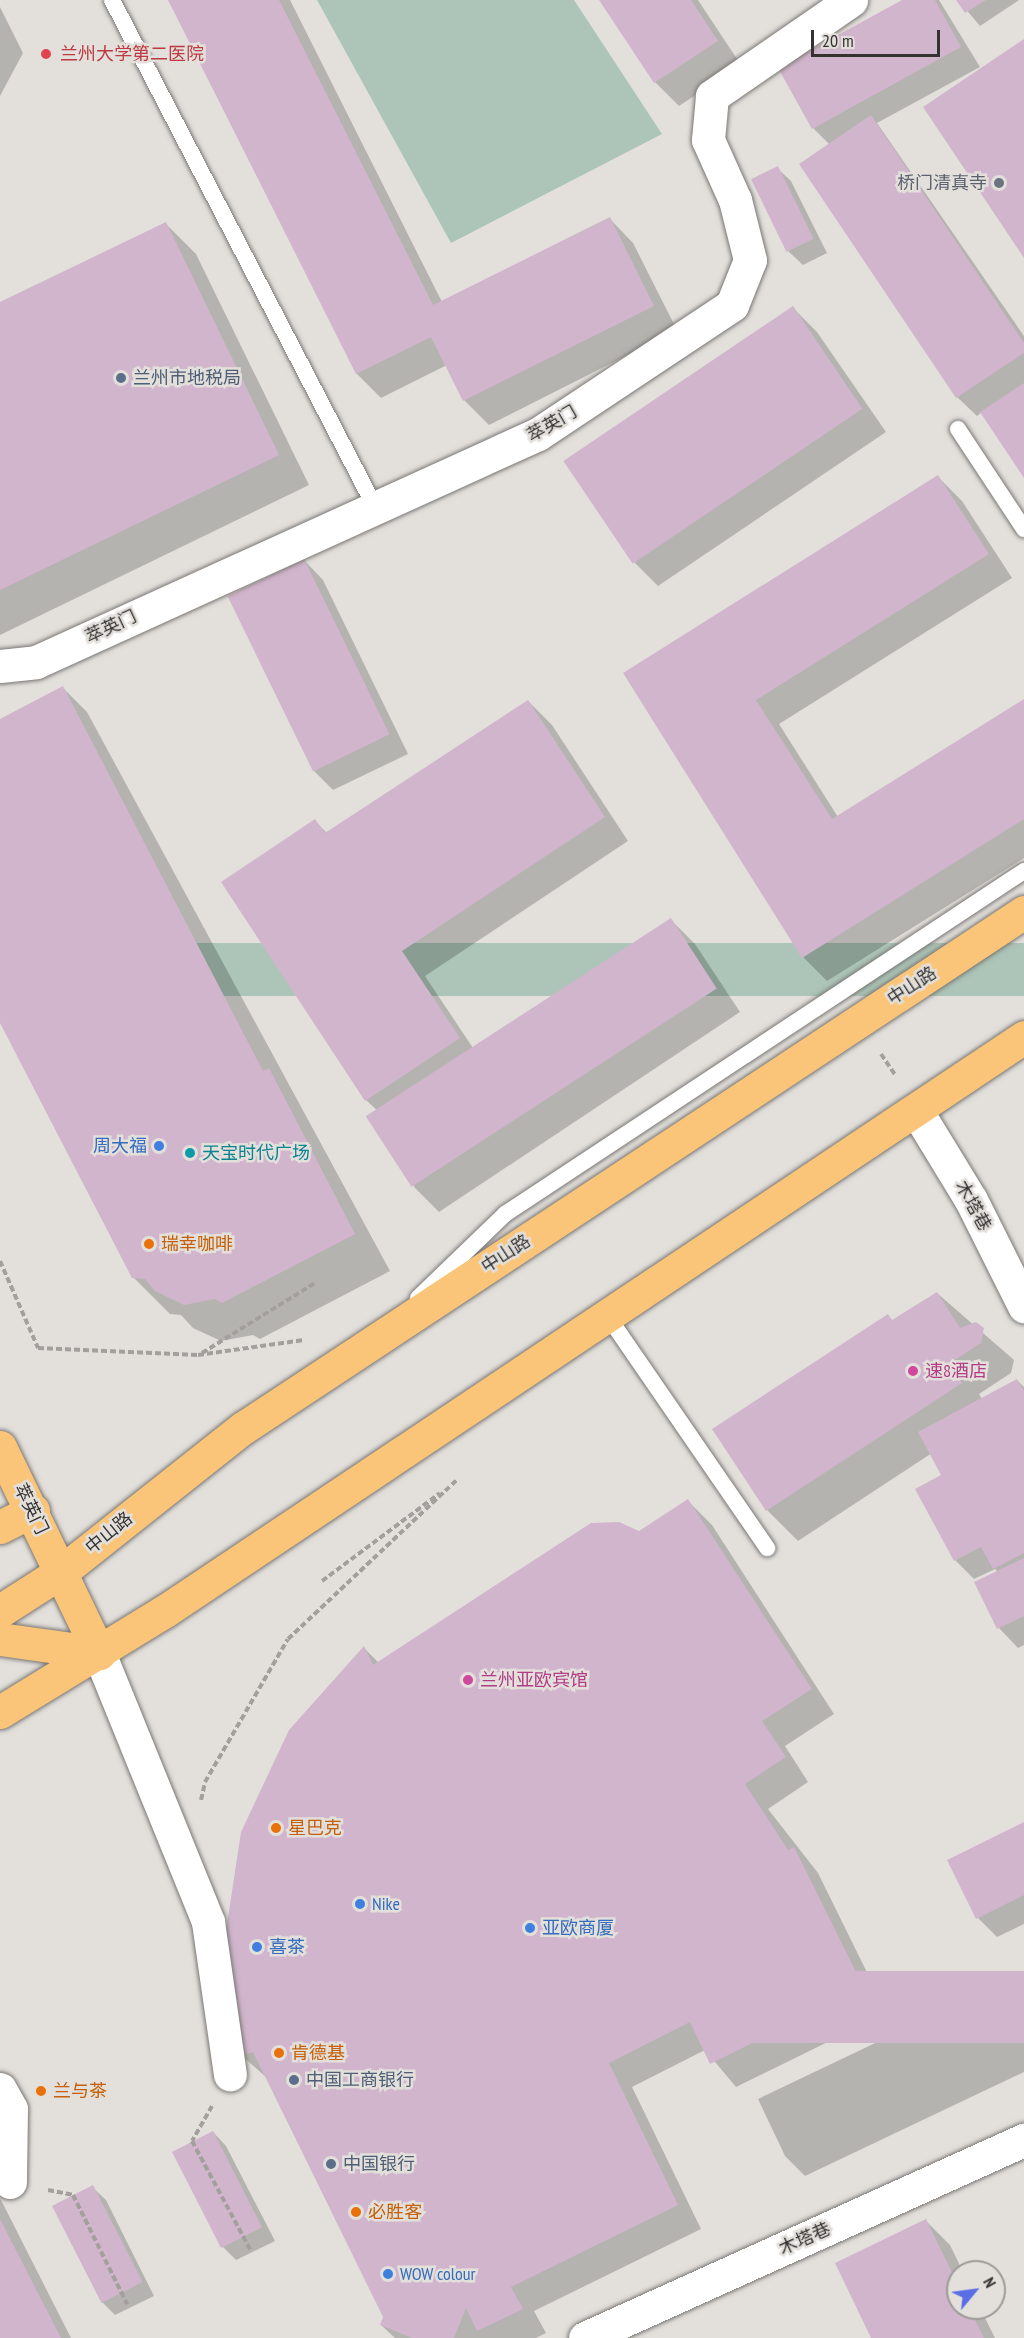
<!DOCTYPE html>
<meta charset="utf-8">
<style>
body{margin:0}
#map{position:relative;width:1024px;height:2338px;overflow:hidden;background:#e3e0dc;font-family:"PT Sans Narrow","Noto Sans SC",sans-serif}
div>[style]{position:absolute}
.green>*{inset:0;background:#acc5b8;transform-origin:0 0}
.shadow>*{inset:0;background:#0003}
.building>*{inset:0;background:#d1b5cc;transform-origin:0 0}
.path>*{height:4px;margin-top:-2px;transform-origin:0;background:repeating-linear-gradient(90deg,#a29f9d 0 6px,transparent 0 9px)}
.roads{filter:drop-shadow(0 0 2px #7a7774) drop-shadow(0 0 2px #7a7774)}
.lane>*{height:16px;margin:-8px;padding:0 8px;transform-origin:8px;border-radius:8px;background:#fff}
.street>*{height:33px;margin:-16.5px;padding:0 16.5px;transform-origin:16.5px;border-radius:16.5px;background:#fff}
.primary>*{height:33px;margin:-16.5px;padding:0 16.5px;transform-origin:16.5px;border-radius:16.5px;background:#fbc579}
.dots>*{width:16px;height:16px;translate:-50% -50%;box-sizing:border-box;border:3px solid #e3e0dc;border-radius:50%}
span{translate:-50% -50%;white-space:nowrap;text-align:center;line-height:1.15;-webkit-text-stroke:5px #e3e0dc;paint-order:stroke}
.health-label{font-size:18px;color:#be3a42}
.left{translate:0 -50%;text-align:left}
.worship-label{font-size:18px;color:#5b616d}
.right{translate:-100% -50%;text-align:right}
.service-label{font-size:18px;color:#4e5e75}
.street-label{font-size:18px;color:#343332}
.shop-label{font-size:18px;color:#366cbe}
.culture-label{font-size:18px;color:#0d838f}
.food-label{font-size:18px;color:#c56008}
.hotel-label{font-size:18px;color:#b23c85}
.north{position:absolute;left:946px;top:2260px;width:60px;height:60px;box-sizing:border-box;background:#e3e0dc;border:2px solid #9d9b98;border-radius:50%;rotate:61deg;font-size:16px;font-weight:700;line-height:24px;text-align:center;color:#343332}
.north::after{content:'';display:block;margin:auto;width:21px;height:27px;background:#5a6ee5;clip-path:polygon(50% 0,100% 100%,50% 72%,0 100%)}
.scale{position:absolute;left:811px;top:30px;width:129px;height:27px;box-sizing:border-box;border:3px solid #343332;border-top:0;padding-left:8px;font-size:18px;line-height:21px;white-space:nowrap;color:#343332;-webkit-text-stroke:4px #e3e0dc;paint-order:stroke}
</style>
<div id="map">
<div class="green">
<i style="clip-path:polygon(317px 0,574px 0,662px 134px,451px 243px)"></i>
<i style="left:1024px;top:943px;width:53px;height:949px;rotate:90deg"></i>
</div>
<div class="shadow">
<i style="clip-path:polygon(170px 0,290px 0,442px 302px,609px 218px,633px 243px,677px 330px,489px 425px,464px 400px,447px 365px,381px 398px,357px 374px)"></i>
<i style="clip-path:polygon(601px 0,698px 0,741px 65px,679px 106px,655px 82px)"></i>
<i style="clip-path:polygon(905px 0,939px 0,980px 67px,877px 123px,1024px 336px,1024px 475px,982px 412px,977px 416px,957px 397px,830px 145px,814px 129px,780px 68px)"></i>
<i style="clip-path:polygon(958px 0,1019px 0,980px 26px)"></i>
<i style="clip-path:polygon(0 7px,23px 53px,0 96px)"></i>
<i style="clip-path:polygon(777px 168px,791px 181px,827px 253px,803px 265px,789px 252px,753px 180px)"></i>
<i style="clip-path:polygon(165px 223px,196px 254px,309px 485px,0 635px,0 304px)"></i>
<i style="clip-path:polygon(793px 308px,817px 332px,886px 432px,658px 586px,634px 562px,566px 462px)"></i>
<i style="clip-path:polygon(938px 477px,962px 501px,1012px 578px,779px 724px,838px 817px,1024px 701px,1024px 858px,827px 981px,803px 957px,625px 673px)"></i>
<i style="clip-path:polygon(304px 560px,323px 580px,408px 754px,333px 790px,314px 771px)"></i>
<i style="clip-path:polygon(63px 688px,87px 712px,390px 1271px,260px 1339px,253px 1335px,221px 1341px,193px 1328px,181px 1315px,170px 1314px,133px 1277px,0 1020px,0 720px)"></i>
<i style="clip-path:polygon(528px 701px,552px 725px,628px 841px,425px 976px,475px 1051px,671px 920px,695px 944px,740px 1012px,439px 1212px,415px 1188px,370px 1120px,380px 1113px,366px 1100px,315px 821px,327px 833px)"></i>
<i style="clip-path:polygon(937px 1293px,1014px 1360px,1011px 1373px,979px 1394px,982px 1399px,1017px 1380px,1024px 1387px,1024px 1645px,1018px 1648px,999px 1628px,976px 1583px,998px 1572px,995px 1569px,974px 1579px,955px 1560px,944px 1476px,932px 1453px,798px 1541px,767px 1510px,714px 1429px,888px 1316px,893px 1321px)"></i>
<i style="clip-path:polygon(688px 1501px,712px 1525px,834px 1714px,785px 1746px,808px 1782px,768px 1809px,818px 1873px,887px 2013px,736px 2087px,705px 2050px,632px 2087px,701px 2229px,534px 2311px,546px 2333px,536px 2338px,395px 2338px,381px 2325px,385px 2317px,267px 2078px,241px 2055px,364px 1648px,379px 1663px,639px 1532px)"></i>
<i style="clip-path:polygon(1024px 1824px,1024px 1924px,997px 1937px,978px 1918px)"></i>
<i style="clip-path:polygon(1024px 1972px,1024px 2072px,805px 2176px,785px 2156px,758px 2099px)"></i>
<i style="clip-path:polygon(213px 2132px,226px 2146px,275px 2241px,236px 2260px,223px 2247px)"></i>
<i style="clip-path:polygon(92px 2187px,106px 2200px,154px 2296px,115px 2315px,102px 2302px)"></i>
<i style="clip-path:polygon(0 2198px,71px 2338px,0 2338px)"></i>
<i style="clip-path:polygon(926px 2221px,950px 2245px,963px 2272px,958px 2272px,958px 2308px,980px 2308px,995px 2338px,872px 2338px)"></i>
</div>
<div class="building">
<i style="clip-path:polygon(168px 0,279px 0,433px 305px,610px 217px,654px 306px,463px 401px,431px 337px,356px 374px)"></i>
<i style="clip-path:polygon(599px 0,691px 0,718px 41px,654px 83px)"></i>
<i style="clip-path:polygon(902px 0,935px 0,961px 47px,812px 129px,778px 68px)"></i>
<i style="clip-path:polygon(956px 0,986px 0,965px 13px)"></i>
<i style="clip-path:polygon(1024px 39px,1024px 258px,923px 107px)"></i>
<i style="clip-path:polygon(871px 115px,1024px 343px,1024px 353px,956px 398px,799px 164px)"></i>
<i style="left:778px;top:166px;width:81px;height:30px;rotate:64deg"></i>
<i style="clip-path:polygon(166px 222px,279px 455px,0 590px,0 302px)"></i>
<i style="left:793px;top:306px;width:124px;height:277px;rotate:56deg"></i>
<i style="clip-path:polygon(1024px 383px,1024px 478px,980px 412px)"></i>
<i style="clip-path:polygon(938px 475px,989px 554px,756px 700px,832px 819px,1024px 699px,1024px 819px,802px 958px,623px 673px)"></i>
<i style="left:304px;top:559px;width:195px;height:85px;rotate:64deg"></i>
<i style="clip-path:polygon(63px 686px,263px 1071px,269px 1068px,355px 1234px,222px 1303px,215px 1299px,184px 1305px,155px 1291px,145px 1279px,132px 1278px,0 1023px,0 719px)"></i>
<i style="clip-path:polygon(528px 700px,605px 817px,402px 951px,460px 1038px,365px 1101px,221px 882px,315px 819px,325px 833px)"></i>
<i style="left:671px;top:918px;width:84px;height:364px;rotate:57deg"></i>
<i style="clip-path:polygon(937px 1292px,960px 1328px,976px 1322px,984px 1328px,981px 1343px,950px 1363px,962px 1383px,766px 1511px,712px 1429px,888px 1314px,892px 1320px)"></i>
<i style="clip-path:polygon(1017px 1379px,1024px 1391px,1024px 1553px,993px 1569px,981px 1547px,954px 1561px,915px 1489px,941px 1475px,918px 1432px)"></i>
<i style="clip-path:polygon(688px 1499px,812px 1689px,762px 1721px,786px 1757px,745px 1784px,788px 1850px,794px 1847px,864px 1988px,710px 2064px,690px 2022px,609px 2063px,678px 2205px,511px 2287px,523px 2309px,477px 2331px,466px 2308px,454px 2338px,412px 2338px,380px 2325px,383px 2317px,253px 2052px,239px 2056px,224px 1944px,241px 1832px,289px 1730px,364px 1646px,373px 1665px,591px 1523px,619px 1522px,639px 1531px)"></i>
<i style="clip-path:polygon(1024px 1558px,1024px 1616px,997px 1629px,974px 1582px)"></i>
<i style="clip-path:polygon(1024px 1822px,1024px 1895px,976px 1919px,947px 1860px)"></i>
<i style="left:1024px;top:1971px;width:72px;height:297px;rotate:90deg"></i>
<i style="left:213px;top:2131px;width:108px;height:46px;rotate:63deg"></i>
<i style="left:93px;top:2185px;width:109px;height:46px;rotate:63deg"></i>
<i style="clip-path:polygon(0 2219px,61px 2338px,0 2338px)"></i>
<i style="clip-path:polygon(926px 2219px,958px 2285px,958px 2308px,969px 2308px,984px 2338px,871px 2338px,835px 2263px)"></i>
</div>
<div class="path">
<i style="left:881px;top:1054px;width:25px;rotate:56deg"></i>
<i style="left:0;top:1261px;width:95px;rotate:66.4deg"></i>
<i style="left:38px;top:1348px;width:160px;rotate:2.5deg"></i>
<i style="left:198px;top:1355px;width:107px;rotate:-8.1deg"></i>
<i style="left:202px;top:1353px;width:133px;rotate:-31.8deg"></i>
<i style="left:322px;top:1581px;width:147px;rotate:-36.7deg"></i>
<i style="left:201px;top:1800px;width:18px;rotate:-77deg"></i>
<i style="left:205px;top:1782px;width:165px;rotate:-59.9deg"></i>
<i style="left:288px;top:1639px;width:232px;rotate:-43.3deg"></i>
<i style="left:212px;top:2106px;width:40px;rotate:119.7deg"></i>
<i style="left:192px;top:2141px;width:125px;rotate:61.8deg"></i>
<i style="left:48px;top:2190px;width:25px;rotate:11deg"></i>
<i style="left:73px;top:2195px;width:122px;rotate:63.6deg"></i>
</div>
<div class="roads">
<div class="lane">
<i style="left:112px;top:0;width:571px;rotate:62.58deg"></i>
<i style="left:958px;top:429px;width:120px;rotate:56.6deg"></i>
<i style="left:418px;top:1298px;width:121px;rotate:-44deg"></i>
<i style="left:505px;top:1214px;width:622px;rotate:-33.46deg"></i>
<i style="left:607px;top:1315px;width:283px;rotate:55.5deg"></i>
</div>
<div class="street">
<i style="left:0;top:666px;width:36px;rotate:-6deg"></i>
<i style="left:36px;top:662px;width:551px;rotate:-24.43deg"></i>
<i style="left:538px;top:434px;width:233px;rotate:-33.6deg"></i>
<i style="left:732px;top:305px;width:48px;rotate:-68.2deg"></i>
<i style="left:750px;top:260px;width:62px;rotate:-104deg"></i>
<i style="left:735px;top:200px;width:66px;rotate:-114.2deg"></i>
<i style="left:708px;top:140px;width:44px;rotate:-84.8deg"></i>
<i style="left:712px;top:96px;width:169px;rotate:-34.6deg"></i>
<i style="left:916px;top:1110px;width:105px;rotate:58.6deg"></i>
<i style="left:971px;top:1200px;width:119px;rotate:63.4deg"></i>
<i style="left:99px;top:1653px;width:290px;rotate:67.9deg"></i>
<i style="left:208px;top:1922px;width:154px;rotate:81.8deg"></i>
<i style="left:0;top:2089px;width:23px;rotate:61deg"></i>
<i style="left:11px;top:2109px;width:73px;rotate:90.8deg"></i>
<i style="left:585px;top:2338px;width:482px;rotate:-24.3deg"></i>
</div>
<div class="primary">
<i style="left:0;top:1447px;width:229px;rotate:64.3deg"></i>
<i style="left:0;top:1527px;width:37px;rotate:-27deg"></i>
<i style="left:0;top:1611px;width:72px;rotate:-32.6deg"></i>
<i style="left:61px;top:1572px;width:232px;rotate:-38.4deg"></i>
<i style="left:243px;top:1428px;width:936px;rotate:-33.45deg"></i>
<i style="left:0;top:1639px;width:100px;rotate:8deg"></i>
<i style="left:0;top:1712px;width:193px;rotate:-31.5deg"></i>
<i style="left:165px;top:1611px;width:1033px;rotate:-33.75deg"></i>
</div>
</div>
<div class="dots">
<i style="left:46px;top:54px;background:#e0444e"></i>
<i style="left:999px;top:183px;background:#6b7280"></i>
<i style="left:121px;top:378px;background:#5c6f8a"></i>
<i style="left:159px;top:1146px;background:#3f7fe0"></i>
<i style="left:190px;top:1153px;background:#0f9aa8"></i>
<i style="left:149px;top:1244px;background:#e8710a"></i>
<i style="left:913px;top:1371px;background:#d1479c"></i>
<i style="left:468px;top:1680px;background:#d1479c"></i>
<i style="left:276px;top:1828px;background:#e8710a"></i>
<i style="left:360px;top:1904px;background:#3f7fe0"></i>
<i style="left:530px;top:1928px;background:#3f7fe0"></i>
<i style="left:257px;top:1947px;background:#3f7fe0"></i>
<i style="left:279px;top:2053px;background:#e8710a"></i>
<i style="left:294px;top:2080px;background:#5c6f8a"></i>
<i style="left:41px;top:2091px;background:#e8710a"></i>
<i style="left:331px;top:2164px;background:#5c6f8a"></i>
<i style="left:356px;top:2212px;background:#e8710a"></i>
<i style="left:388px;top:2274px;background:#3f7fe0"></i>
</div>
<div class="health-label">
<span class="left" style="left:60px;top:54px">兰州大学第二医院</span>
</div>
<div class="worship-label">
<span class="right" style="left:987px;top:183px">桥门清真寺</span>
</div>
<div class="service-label">
<span class="left" style="left:133px;top:378px">兰州市地税局</span>
<span class="left" style="left:306px;top:2080px">中国工商银行</span>
<span class="left" style="left:343px;top:2164px">中国银行</span>
</div>
<div class="street-label">
<span style="left:552px;top:424px;rotate:-30deg">萃英门</span>
<span style="left:111px;top:627px;rotate:-25deg">萃英门</span>
<span style="left:912px;top:986px;rotate:-33deg">中山路</span>
<span style="left:973px;top:1206px;rotate:61deg">木塔巷</span>
<span style="left:506px;top:1254px;rotate:-33deg">中山路</span>
<span style="left:31px;top:1509px;rotate:64deg">萃英门</span>
<span style="left:109px;top:1533px;rotate:-39deg">中山路</span>
<span style="left:805px;top:2239px;rotate:-24deg">木塔巷</span>
</div>
<div class="shop-label">
<span class="right" style="left:147px;top:1146px">周大福</span>
<span class="left" style="left:372px;top:1904px">Nike</span>
<span class="left" style="left:542px;top:1928px">亚欧商厦</span>
<span class="left" style="left:269px;top:1947px">喜茶</span>
<span class="left" style="left:400px;top:2274px">WOW colour</span>
</div>
<div class="culture-label">
<span class="left" style="left:202px;top:1153px">天宝时代广场</span>
</div>
<div class="food-label">
<span class="left" style="left:161px;top:1244px">瑞幸咖啡</span>
<span class="left" style="left:288px;top:1828px">星巴克</span>
<span class="left" style="left:291px;top:2053px">肯德基</span>
<span class="left" style="left:53px;top:2091px">兰与茶</span>
<span class="left" style="left:368px;top:2212px">必胜客</span>
</div>
<div class="hotel-label">
<span class="left" style="left:925px;top:1371px">速8酒店</span>
<span class="left" style="left:480px;top:1680px">兰州亚欧宾馆</span>
</div>
<div class="north">N</div>
<div class="scale">20 m</div>
</div>
